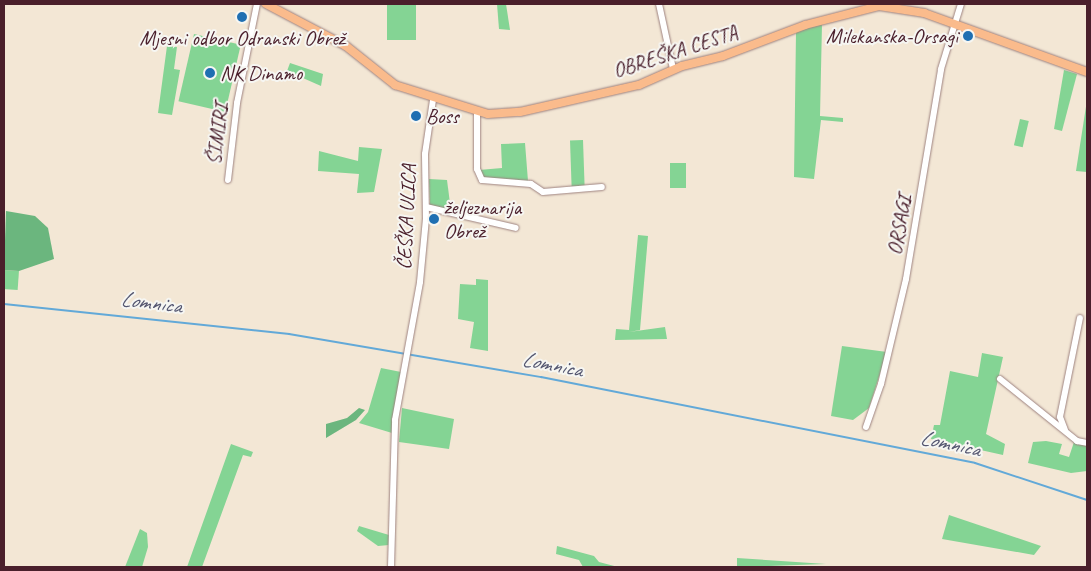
<!DOCTYPE html>
<meta charset="utf-8">
<style>
body{margin:0}
#map{position:relative;width:1091px;height:571px;overflow:hidden;background:#f3e7d5;font-family:Caveat,sans-serif}
div>[style]{position:absolute}
.green>*{inset:0;background:#84d494;transform-origin:0 0}
.forest>*{inset:0;background:#6bb67e}
.stream>*{height:2px;margin:-1px;padding:0 1px;transform-origin:1px;border-radius:1px;background:#62a9d8}
.roads{filter:drop-shadow(0 0 1px #9e8380) drop-shadow(0 0 1px #9e8380)}
.minor>*{height:6px;margin:-3px;padding:0 3px;transform-origin:3px;border-radius:3px;background:#fff}
.major>*{height:8px;margin:-4px;padding:0 4px;transform-origin:4px;border-radius:4px;background:#fabb8c}
.dots>*{width:14px;height:14px;translate:-50% -50%;box-sizing:border-box;border:2px solid #f6f6f2;border-radius:50%}
span{translate:-50% -50%;white-space:nowrap;text-align:center;line-height:1.15;-webkit-text-stroke:4px #f6f6f2;paint-order:stroke}
.poi-label{font-size:21px;color:#4a1f2b}
.right{translate:-100% -50%;text-align:right}
.left{translate:0 -50%;text-align:left}
.street-label{font-size:21px;color:#4a1f2b}
.water-label{font-size:22px;color:#545670;font-style:italic}
.frame{position:absolute;inset:0;border:5px solid #4a1f2b;pointer-events:none}
</style>
<div id="map">
<div class="green">
<i style="left:387px;top:4px;width:29px;height:36px"></i>
<i style="clip-path:polygon(497px 4px,506px 4px,510px 30px,499px 29px)"></i>
<i style="clip-path:polygon(822px 24px,820px 116px,843px 118px,843px 122px,821px 120px,814px 179px,794px 177px,796px 32px)"></i>
<i style="left:194px;top:34px;width:48px;height:69px;rotate:13deg"></i>
<i style="clip-path:polygon(167px 46px,177px 47px,174px 69px,180px 70px,172px 115px,158px 113px)"></i>
<i style="clip-path:polygon(290px 63px,323px 74px,321px 86px,287px 71px)"></i>
<i style="clip-path:polygon(1064px 70px,1077px 74px,1062px 131px,1054px 129px)"></i>
<i style="clip-path:polygon(1087px 100px,1087px 172px,1076px 171px)"></i>
<i style="left:1020px;top:119px;width:9px;height:27px;rotate:13deg"></i>
<i style="left:583px;top:140px;width:46px;height:13px;rotate:88deg"></i>
<i style="clip-path:polygon(525px 143px,528px 181px,483px 178px,479px 170px,502px 168px,501px 144px)"></i>
<i style="clip-path:polygon(359px 147px,382px 149px,374px 192px,357px 193px,359px 174px,318px 171px,319px 151px,358px 161px)"></i>
<i style="left:670px;top:163px;width:16px;height:25px"></i>
<i style="clip-path:polygon(429px 179px,447px 180px,451px 211px,430px 205px)"></i>
<i style="clip-path:polygon(638px 235px,648px 236px,640px 330px,629px 332px,665px 327px,667px 339px,615px 340px,616px 329px,629px 330px)"></i>
<i style="left:4px;top:270px;width:15px;height:19px;rotate:4deg"></i>
<i style="clip-path:polygon(476px 279px,488px 280px,488px 351px,470px 348px,474px 322px,458px 319px,460px 284px,476px 285px)"></i>
<i style="clip-path:polygon(842px 346px,887px 352px,869px 408px,853px 420px,831px 416px)"></i>
<i style="clip-path:polygon(982px 353px,1003px 357px,986px 434px,1005px 444px,1003px 455px,931px 439px,934px 425px,940px 425px,950px 371px,978px 377px)"></i>
<i style="clip-path:polygon(381px 368px,401px 372px,392px 433px,359px 423px,368px 412px)"></i>
<i style="clip-path:polygon(402px 408px,454px 419px,449px 449px,399px 442px)"></i>
<i style="clip-path:polygon(1046px 441px,1062px 444px,1059px 454px,1069px 457px,1074px 442px,1087px 445px,1087px 471px,1071px 473px,1028px 463px,1033px 442px)"></i>
<i style="clip-path:polygon(231px 444px,253px 452px,251px 457px,243px 455px,202px 567px,187px 567px)"></i>
<i style="clip-path:polygon(949px 515px,1041px 546px,1034px 555px,942px 539px)"></i>
<i style="clip-path:polygon(359px 526px,389px 535px,389px 545px,378px 546px,357px 531px)"></i>
<i style="clip-path:polygon(140px 529px,147px 533px,148px 547px,142px 567px,125px 567px)"></i>
<i style="clip-path:polygon(557px 546px,594px 556px,599px 562px,618px 567px,583px 567px,579px 560px,556px 554px)"></i>
<i style="clip-path:polygon(737px 558px,826px 564px,737px 567px)"></i>
</div>
<div class="forest">
<i style="clip-path:polygon(6px 211px,35px 216px,48px 228px,54px 259px,19px 271px,4px 270px)"></i>
<i style="clip-path:polygon(359px 408px,365px 410px,356px 420px,326px 438px,326px 424px,347px 418px)"></i>
</div>
<div class="stream">
<i style="left:4px;top:304px;width:287px;rotate:6deg"></i>
<i style="left:289px;top:334px;width:256px;rotate:9.7deg"></i>
<i style="left:541px;top:377px;width:442px;rotate:11.2deg"></i>
<i style="left:975px;top:463px;width:118px;rotate:18.3deg"></i>
</div>
<div class="roads">
<div class="minor">
<i style="left:659px;top:4px;width:66px;rotate:77.8deg"></i>
<i style="left:477px;top:113px;width:56px;rotate:90deg"></i>
<i style="left:477px;top:169px;width:12px;rotate:66deg"></i>
<i style="left:482px;top:180px;width:49px;rotate:4.7deg"></i>
<i style="left:531px;top:184px;width:14px;rotate:34deg"></i>
<i style="left:543px;top:192px;width:59px;rotate:-4.8deg"></i>
<i style="left:228px;top:180px;width:78px;rotate:-83.3deg"></i>
<i style="left:237px;top:103px;width:101px;rotate:-78.6deg"></i>
<i style="left:426px;top:207px;width:92px;rotate:13.1deg"></i>
<i style="left:1000px;top:379px;width:99px;rotate:38.8deg"></i>
<i style="left:1077px;top:441px;width:10px;rotate:11deg"></i>
<i style="left:866px;top:427px;width:46px;rotate:-70.8deg"></i>
<i style="left:881px;top:384px;width:108px;rotate:-76.6deg"></i>
<i style="left:906px;top:279px;width:213px;rotate:-80.5deg"></i>
<i style="left:941px;top:69px;width:68px;rotate:-72.9deg"></i>
<i style="left:1065px;top:430px;width:14px;rotate:-111deg"></i>
<i style="left:1060px;top:417px;width:101px;rotate:-78.6deg"></i>
<i style="left:391px;top:567px;width:147px;rotate:-88.4deg"></i>
<i style="left:395px;top:420px;width:140px;rotate:-79.7deg"></i>
<i style="left:420px;top:282px;width:63px;rotate:-84.6deg"></i>
<i style="left:426px;top:219px;width:65px;rotate:-90.9deg"></i>
<i style="left:425px;top:154px;width:55px;rotate:-81.6deg"></i>
</div>
<div class="major">
<i style="left:266px;top:4px;width:90px;rotate:27.7deg"></i>
<i style="left:346px;top:46px;width:63px;rotate:38.5deg"></i>
<i style="left:395px;top:85px;width:97px;rotate:17.3deg"></i>
<i style="left:488px;top:114px;width:32px;rotate:-4deg"></i>
<i style="left:520px;top:112px;width:122px;rotate:-12.8deg"></i>
<i style="left:639px;top:85px;width:47px;rotate:-23.8deg"></i>
<i style="left:682px;top:66px;width:42px;rotate:-13.7deg"></i>
<i style="left:723px;top:56px;width:88px;rotate:-20.7deg"></i>
<i style="left:805px;top:25px;width:76px;rotate:-14.4deg"></i>
<i style="left:879px;top:6px;width:46px;rotate:8.8deg"></i>
<i style="left:924px;top:13px;width:173px;rotate:19.9deg"></i>
</div>
</div>
<div class="dots">
<i style="left:242px;top:17px;background:#1f6fb2"></i>
<i style="left:968px;top:36px;background:#1f6fb2"></i>
<i style="left:210px;top:73px;background:#1f6fb2"></i>
<i style="left:416px;top:116px;background:#1f6fb2"></i>
<i style="left:434px;top:219px;background:#1f6fb2"></i>
</div>
<div class="poi-label">
<span class="right" style="left:958px;top:36px">Milekanska-Orsagi</span>
<span style="left:242px;top:38px">Mjesni odbor Odranski Obrež</span>
<span class="left" style="left:220px;top:73px">NK Dinamo</span>
<span class="left" style="left:426px;top:116px">Boss</span>
<span class="left" style="left:444px;top:219px">željeznarija<br>Obrež</span>
</div>
<div class="street-label">
<span style="left:675px;top:51px;rotate:-18deg">OBREŠKA CESTA</span>
<span style="left:217px;top:134px;rotate:-83deg">ŠIMIRI</span>
<span style="left:406px;top:217px;rotate:-87deg">ČEŠKA ULICA</span>
<span style="left:899px;top:225px;rotate:-80deg">ORSAGI</span>
</div>
<div class="water-label">
<span style="left:151px;top:303px;rotate:7deg">Lomnica</span>
<span style="left:552px;top:365px;rotate:11deg">Lomnica</span>
<span style="left:950px;top:444px;rotate:12deg">Lomnica</span>
</div>
<div class="frame"></div>
</div>
